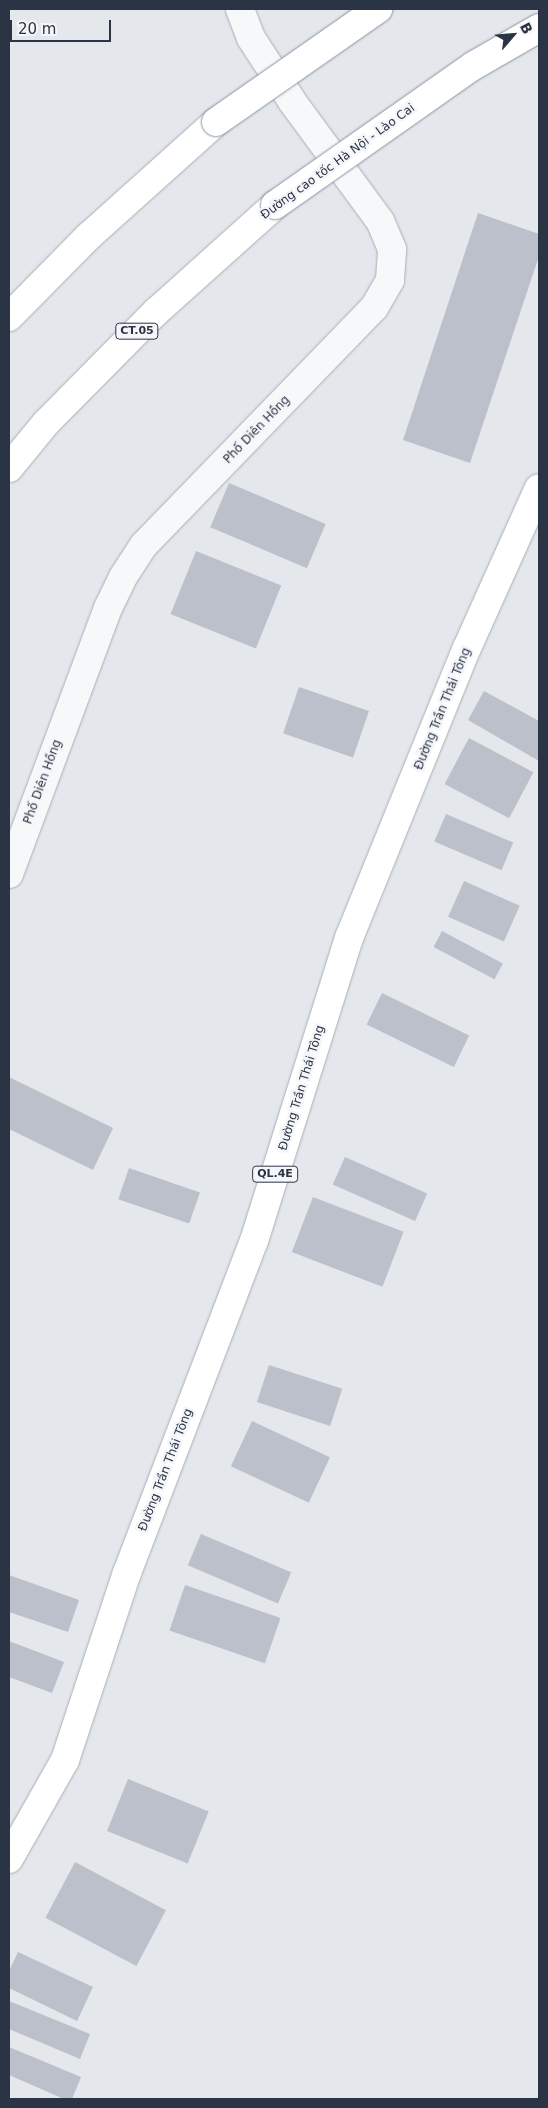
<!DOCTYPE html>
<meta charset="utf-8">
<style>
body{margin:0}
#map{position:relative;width:548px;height:2108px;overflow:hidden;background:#e4e7ec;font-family:"DejaVu Sans",sans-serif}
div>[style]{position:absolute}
.building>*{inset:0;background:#bbc0ca;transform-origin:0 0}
.roads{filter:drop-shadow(0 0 1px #a9aeb7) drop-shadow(0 0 1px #a9aeb7)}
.street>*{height:28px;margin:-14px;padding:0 14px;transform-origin:14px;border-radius:14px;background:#f7f8fa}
.primary>*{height:28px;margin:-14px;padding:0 14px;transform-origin:14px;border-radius:14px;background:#fff}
.highway>*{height:28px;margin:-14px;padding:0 14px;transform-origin:14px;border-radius:14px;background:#fff}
.bridges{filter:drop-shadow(0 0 1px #8b94a3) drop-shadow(0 0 1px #8b94a3)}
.highway-bridge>*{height:28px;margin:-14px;padding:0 14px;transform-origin:14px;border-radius:14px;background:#fff}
span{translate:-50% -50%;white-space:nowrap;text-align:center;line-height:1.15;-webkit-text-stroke:5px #f4f6f9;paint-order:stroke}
.shield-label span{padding:1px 4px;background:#f4f6f9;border:1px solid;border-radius:4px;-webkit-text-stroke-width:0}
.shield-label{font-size:11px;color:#2b3445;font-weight:700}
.street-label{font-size:12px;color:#2b3445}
.frame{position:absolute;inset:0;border:10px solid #2b3445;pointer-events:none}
.north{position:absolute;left:488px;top:10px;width:50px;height:50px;-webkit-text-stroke:4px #f4f6f9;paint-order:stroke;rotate:63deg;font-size:14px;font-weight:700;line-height:20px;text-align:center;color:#2b3445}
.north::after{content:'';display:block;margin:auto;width:18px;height:22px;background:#2b3445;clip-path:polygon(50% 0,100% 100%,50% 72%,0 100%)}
.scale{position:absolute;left:10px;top:20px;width:101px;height:22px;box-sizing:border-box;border:2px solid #2b3445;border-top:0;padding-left:6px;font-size:15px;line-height:18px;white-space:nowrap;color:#2b3445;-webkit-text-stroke:4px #f4f6f9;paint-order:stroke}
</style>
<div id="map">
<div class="building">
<i style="clip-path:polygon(478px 213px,539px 234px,539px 256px,470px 463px,403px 440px)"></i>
<i style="left:229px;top:483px;width:105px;height:48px;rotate:23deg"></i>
<i style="left:196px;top:551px;width:92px;height:68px;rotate:22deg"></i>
<i style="left:299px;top:687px;width:74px;height:49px;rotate:19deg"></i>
<i style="clip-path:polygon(484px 691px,539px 721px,539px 761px,468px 720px)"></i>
<i style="left:469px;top:738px;width:73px;height:52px;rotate:28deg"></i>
<i style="left:446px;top:814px;width:73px;height:30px;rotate:23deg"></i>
<i style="left:464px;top:881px;width:61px;height:39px;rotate:24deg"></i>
<i style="left:442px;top:931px;width:69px;height:18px;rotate:28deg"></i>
<i style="left:382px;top:993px;width:97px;height:35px;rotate:26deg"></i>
<i style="clip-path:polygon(9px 1077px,113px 1128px,93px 1170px,9px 1129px)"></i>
<i style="left:345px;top:1157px;width:90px;height:30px;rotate:24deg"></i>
<i style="left:129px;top:1168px;width:75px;height:33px;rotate:19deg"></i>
<i style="left:313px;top:1197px;width:97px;height:59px;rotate:21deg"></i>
<i style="left:269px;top:1365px;width:77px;height:39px;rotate:18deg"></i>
<i style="left:252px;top:1421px;width:86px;height:50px;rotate:25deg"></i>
<i style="left:201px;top:1534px;width:98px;height:34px;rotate:23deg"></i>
<i style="clip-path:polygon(9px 1575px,79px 1600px,68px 1632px,9px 1612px)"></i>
<i style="left:185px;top:1585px;width:101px;height:48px;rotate:19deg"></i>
<i style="clip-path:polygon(9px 1641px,64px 1662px,52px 1693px,9px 1677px)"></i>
<i style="left:128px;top:1779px;width:87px;height:56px;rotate:22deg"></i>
<i style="left:75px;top:1862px;width:103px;height:63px;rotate:28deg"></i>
<i style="clip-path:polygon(18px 1952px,93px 1987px,77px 2021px,9px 1988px,9px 1971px)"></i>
<i style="clip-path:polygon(9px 2001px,90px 2034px,80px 2059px,9px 2029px)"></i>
<i style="clip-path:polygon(9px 2047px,81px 2077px,72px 2099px,64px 2099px,9px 2075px)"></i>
</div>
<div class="roads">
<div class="street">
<i style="left:9px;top:874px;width:284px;rotate:-69.6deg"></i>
<i style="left:108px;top:608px;width:34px;rotate:-64deg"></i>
<i style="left:123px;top:577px;width:38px;rotate:-57deg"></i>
<i style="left:144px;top:545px;width:330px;rotate:-45.9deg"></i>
<i style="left:374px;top:308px;width:32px;rotate:-60deg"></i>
<i style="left:390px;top:280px;width:31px;rotate:-86deg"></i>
<i style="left:392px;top:249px;width:30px;rotate:-113deg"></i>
<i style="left:380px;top:221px;width:149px;rotate:-126.3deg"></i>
<i style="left:292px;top:101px;width:75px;rotate:-123.1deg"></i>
<i style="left:251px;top:38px;width:31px;rotate:-111deg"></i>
</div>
<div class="primary">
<i style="left:9px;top:1859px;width:114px;rotate:-60.5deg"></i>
<i style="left:65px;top:1760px;width:197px;rotate:-71.7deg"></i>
<i style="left:127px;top:1573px;width:355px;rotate:-69.1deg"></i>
<i style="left:254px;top:1241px;width:318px;rotate:-72.6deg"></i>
<i style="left:349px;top:938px;width:313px;rotate:-67.9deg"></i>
<i style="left:467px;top:648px;width:175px;rotate:-65.8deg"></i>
</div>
<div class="highway">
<i style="left:9px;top:317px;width:114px;rotate:-45.4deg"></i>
<i style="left:89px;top:236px;width:171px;rotate:-41.9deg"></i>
<i style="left:9px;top:468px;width:58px;rotate:-50.6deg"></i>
<i style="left:46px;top:423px;width:158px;rotate:-45.3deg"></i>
<i style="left:157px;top:311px;width:159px;rotate:-41.9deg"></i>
</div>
</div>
<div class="bridges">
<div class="highway-bridge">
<i style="left:216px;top:122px;width:198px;rotate:-34.9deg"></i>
<i style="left:275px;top:205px;width:242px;rotate:-35.1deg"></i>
<i style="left:473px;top:66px;width:76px;rotate:-29.9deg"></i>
</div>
</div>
<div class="shield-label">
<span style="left:137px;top:331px">CT.05</span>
<span style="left:275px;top:1174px">QL.4E</span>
</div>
<div class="street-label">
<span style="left:338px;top:162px;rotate:-36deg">Đường cao tốc Hà Nội - Lào Cai</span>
<span style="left:257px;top:430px;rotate:-46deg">Phố Diên Hồng</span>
<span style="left:443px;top:709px;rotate:-68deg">Đường Trần Thái Tông</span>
<span style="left:43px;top:782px;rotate:-70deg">Phố Diên Hồng</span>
<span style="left:302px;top:1088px;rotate:-73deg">Đường Trần Thái Tông</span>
<span style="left:166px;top:1470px;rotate:-69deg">Đường Trần Thái Tông</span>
</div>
<div class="frame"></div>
<div class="north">B</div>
<div class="scale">20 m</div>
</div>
